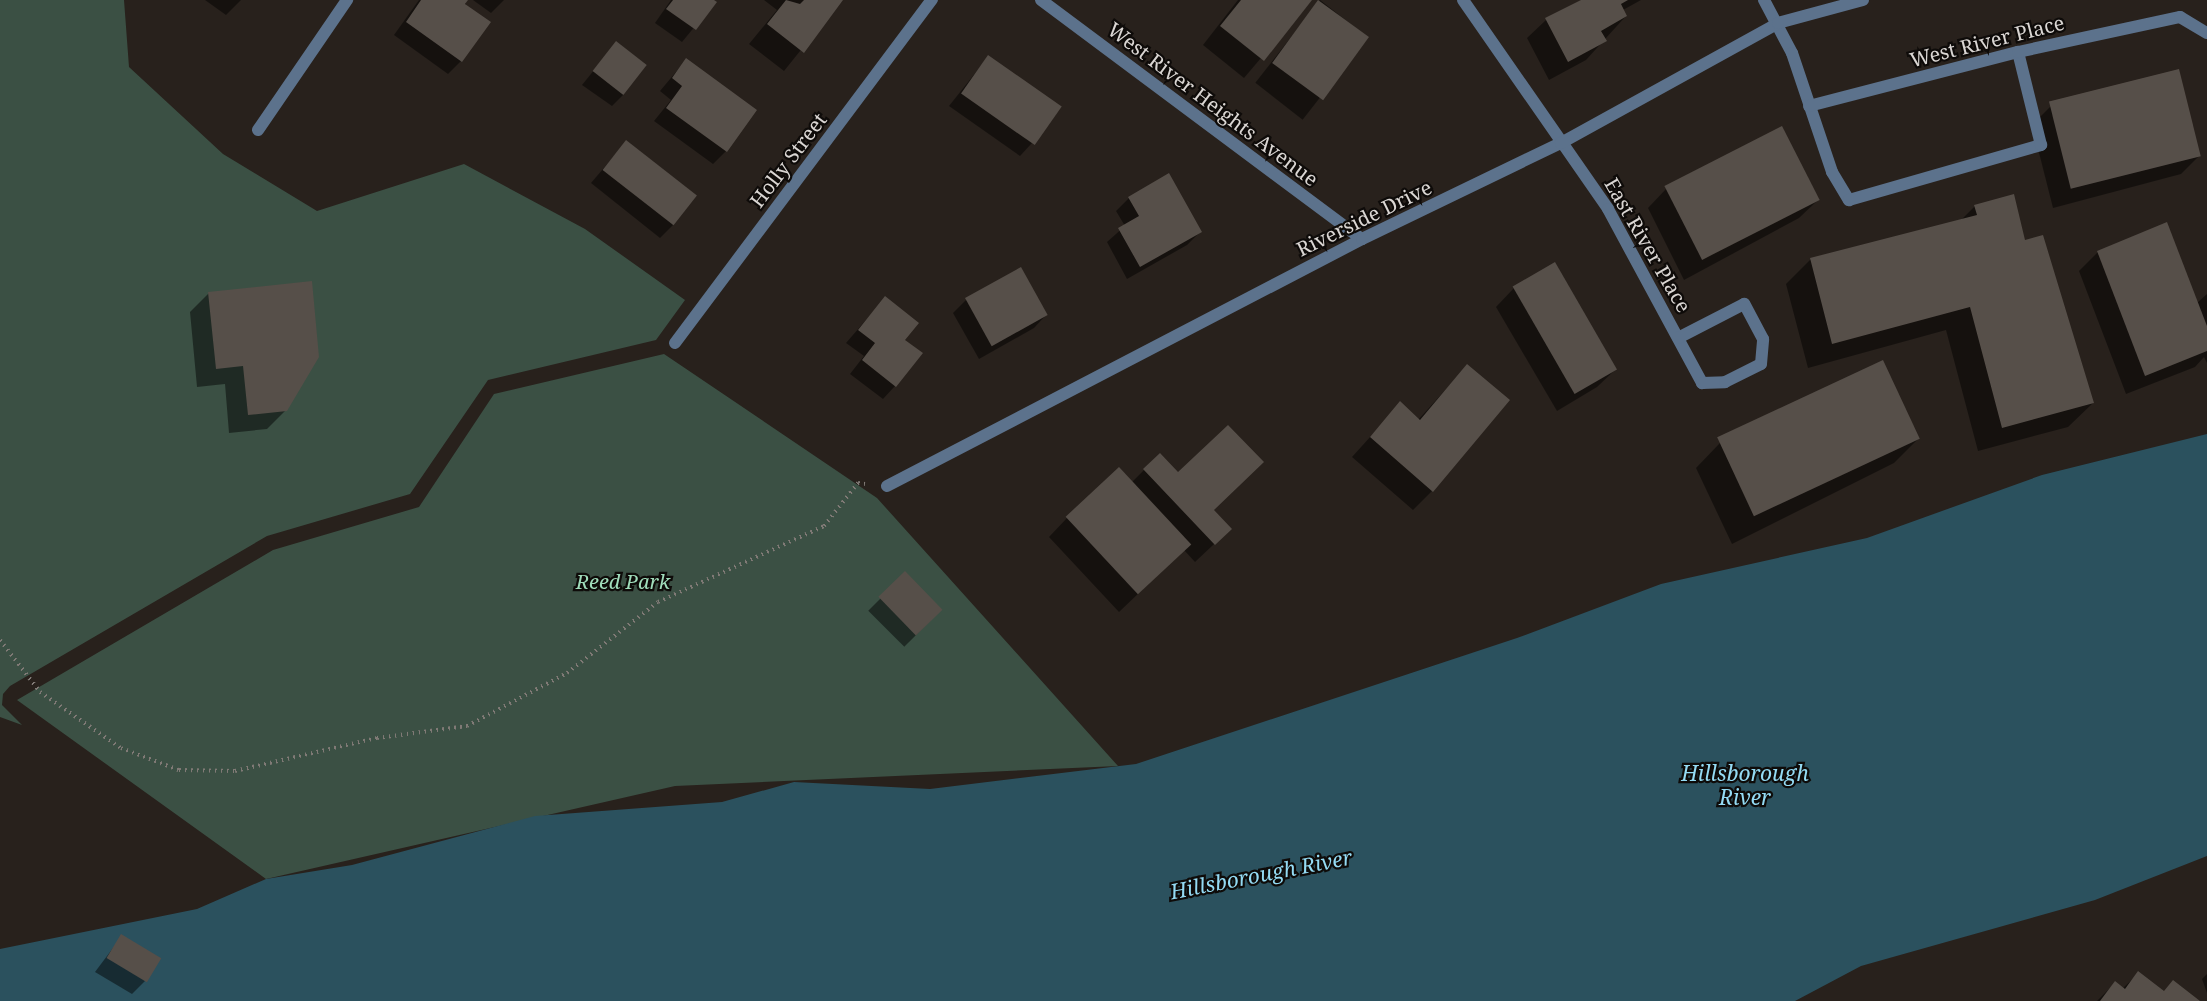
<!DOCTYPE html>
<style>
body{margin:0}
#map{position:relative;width:2207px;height:1001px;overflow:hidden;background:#28211c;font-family:"Noto Serif",serif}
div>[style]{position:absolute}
.green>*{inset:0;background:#3b5044}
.water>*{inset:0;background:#2b515e}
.shadow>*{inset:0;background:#0007;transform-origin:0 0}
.building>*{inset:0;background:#564f49;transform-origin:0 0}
.path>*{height:4px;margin-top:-2px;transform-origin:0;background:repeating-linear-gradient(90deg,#807a76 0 1.5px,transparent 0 6px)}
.street>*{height:12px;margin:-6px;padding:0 6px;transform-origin:6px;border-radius:6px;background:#5c728c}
span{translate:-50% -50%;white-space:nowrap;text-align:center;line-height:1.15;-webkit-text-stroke:4.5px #0e0b09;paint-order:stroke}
.street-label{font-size:20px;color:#dad6d3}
.park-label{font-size:20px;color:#a0ddbb;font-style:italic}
.water-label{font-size:21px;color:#94dbf4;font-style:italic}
</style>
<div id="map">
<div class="green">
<i style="clip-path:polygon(0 0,124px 0,129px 67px,223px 154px,317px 211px,464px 164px,585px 229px,685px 300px,656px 340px,488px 380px,410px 494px,267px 536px,10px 686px,3px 694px,2px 705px,22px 725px,0 717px)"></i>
<i style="clip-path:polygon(664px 354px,877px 498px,1118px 766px,675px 786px,266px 879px,17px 700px,273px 550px,419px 507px,494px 394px)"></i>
</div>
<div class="water">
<i style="clip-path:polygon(2207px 434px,2207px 856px,2095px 900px,1861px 966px,1795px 1001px,0 1001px,0 949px,197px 909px,266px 879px,352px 865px,535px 816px,722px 802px,794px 782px,930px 789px,1136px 764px,1517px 638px,1661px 584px,1867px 538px,2042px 475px)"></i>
</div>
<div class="shadow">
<i style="clip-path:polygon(205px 0,241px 0,226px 15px)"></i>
<i style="clip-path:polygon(419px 0,466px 0,461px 61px,448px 74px,394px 35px)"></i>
<i style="clip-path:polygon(473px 0,504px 0,491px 13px)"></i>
<i style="clip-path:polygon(671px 0,711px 0,715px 2px,682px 42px,655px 23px)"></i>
<i style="clip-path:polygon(764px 0,841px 0,784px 71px,749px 44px,777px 10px)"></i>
<i style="clip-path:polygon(1238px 0,1310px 0,1244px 78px,1203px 45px)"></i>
<i style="left:1320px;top:0;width:60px;height:105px;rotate:38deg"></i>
<i style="clip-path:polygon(1641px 0,1623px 10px,1626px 16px,1586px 60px,1549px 80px,1527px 38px,1546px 20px,1582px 0)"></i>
<i style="clip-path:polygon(616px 43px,624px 94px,612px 106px,582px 85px)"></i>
<i style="clip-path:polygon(988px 57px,1032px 143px,1020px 156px,949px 106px)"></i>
<i style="clip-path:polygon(686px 60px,726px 151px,713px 164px,654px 121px,671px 100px,660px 91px)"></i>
<i style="clip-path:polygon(2051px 106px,2200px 155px,2181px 174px,2053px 208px,2032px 125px)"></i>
<i style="clip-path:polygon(1782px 128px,1818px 200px,1799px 218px,1684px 280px,1648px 208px,1666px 189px)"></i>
<i style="clip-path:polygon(626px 142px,673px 225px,660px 238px,591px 183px)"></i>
<i style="clip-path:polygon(1129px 198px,1200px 232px,1187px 245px,1127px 279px,1107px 242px,1125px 226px,1116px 211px)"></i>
<i style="clip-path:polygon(1975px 206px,2024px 242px,2093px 403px,2068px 427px,1978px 451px,1946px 330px,1808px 368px,1786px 284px,1810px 260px,1960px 221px)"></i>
<i style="clip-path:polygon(2098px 252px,2197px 303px,2207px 294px,2207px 363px,2204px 357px,2195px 367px,2126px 394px,2079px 271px)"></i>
<i style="clip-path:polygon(1514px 288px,1616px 369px,1597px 387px,1557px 411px,1496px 307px)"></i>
<i style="clip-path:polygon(209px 293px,286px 410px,267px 429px,229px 433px,225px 384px,197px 387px,190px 312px)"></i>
<i style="clip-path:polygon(885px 298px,903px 340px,895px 386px,883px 399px,850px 374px,864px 356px,846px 343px)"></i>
<i style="clip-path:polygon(966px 300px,1046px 315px,1034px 328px,979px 359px,953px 313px)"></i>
<i style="clip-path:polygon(1467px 366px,1432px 491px,1413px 510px,1352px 457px,1400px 404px,1418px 420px)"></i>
<i style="clip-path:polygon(1918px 439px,1894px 463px,1732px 544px,1696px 468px,1720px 443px)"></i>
<i style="clip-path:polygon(1144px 470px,1178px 474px,1230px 529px,1195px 562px,1184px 550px,1119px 612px,1049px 537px,1067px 518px,1132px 482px)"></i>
<i style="left:905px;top:574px;width:51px;height:52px;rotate:45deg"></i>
<i style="clip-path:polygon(122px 936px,145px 981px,132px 994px,95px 972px)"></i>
<i style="clip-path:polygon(2139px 973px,2163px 992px,2197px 1001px,2097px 1001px,2115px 983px,2122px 989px)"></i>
<i style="clip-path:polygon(2207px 974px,2207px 993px,2202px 979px)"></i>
</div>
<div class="building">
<i style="clip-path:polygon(421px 0,468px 0,465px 4px,491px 22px,462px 62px,406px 22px)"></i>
<i style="clip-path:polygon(673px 0,714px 0,717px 2px,696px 30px,666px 9px)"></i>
<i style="clip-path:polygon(786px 0,800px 4px,804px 0,843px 0,804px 53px,767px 24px)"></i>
<i style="clip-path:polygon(1241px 0,1312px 0,1264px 61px,1220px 26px)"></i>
<i style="left:1318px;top:0;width:63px;height:78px;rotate:36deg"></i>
<i style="clip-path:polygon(1581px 0,1628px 0,1621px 4px,1627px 16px,1601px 31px,1607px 41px,1568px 62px,1545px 18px)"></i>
<i style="left:616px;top:41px;width:39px;height:38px;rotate:38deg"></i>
<i style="left:988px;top:55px;width:90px;height:47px;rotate:35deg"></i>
<i style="clip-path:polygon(686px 58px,757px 110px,727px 152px,666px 108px,682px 86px,672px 78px)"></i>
<i style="left:2179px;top:69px;width:90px;height:134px;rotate:76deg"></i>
<i style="left:1782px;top:126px;width:83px;height:132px;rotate:63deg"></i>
<i style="left:626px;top:140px;width:90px;height:38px;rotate:38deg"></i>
<i style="clip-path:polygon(1169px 173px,1202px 232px,1140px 267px,1118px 228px,1139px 216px,1128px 197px)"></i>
<i style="clip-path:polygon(2014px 194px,2025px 240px,2043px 235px,2094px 403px,2002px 428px,1970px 307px,1832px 344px,1810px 258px,1977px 215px,1974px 205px)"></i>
<i style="clip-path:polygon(2167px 222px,2207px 326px,2207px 351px,2145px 376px,2097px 251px)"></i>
<i style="left:1555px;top:262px;width:124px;height:49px;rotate:60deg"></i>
<i style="left:1021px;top:267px;width:55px;height:64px;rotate:61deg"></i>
<i style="clip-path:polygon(312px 281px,319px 357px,287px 411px,248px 415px,243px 366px,216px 369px,208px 292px)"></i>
<i style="clip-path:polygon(885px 296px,919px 323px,905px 340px,923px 353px,896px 387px,862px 360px,875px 343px,858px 330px)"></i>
<i style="left:1883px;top:360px;width:87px;height:183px;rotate:65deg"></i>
<i style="clip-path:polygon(1467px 364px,1510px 400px,1433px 492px,1370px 437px,1400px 401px,1420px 420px)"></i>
<i style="clip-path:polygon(1228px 425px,1264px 462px,1214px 510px,1232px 529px,1215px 545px,1143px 469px,1160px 453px,1178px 472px)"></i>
<i style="left:1119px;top:467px;width:106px;height:73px;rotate:47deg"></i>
<i style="left:905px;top:571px;width:54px;height:37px;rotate:46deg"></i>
<i style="left:121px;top:934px;width:47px;height:28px;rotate:31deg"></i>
<i style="clip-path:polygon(2138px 971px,2164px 991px,2173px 980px,2200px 1001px,2100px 1001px,2115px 981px,2125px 989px)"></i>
</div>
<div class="path">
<i style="left:0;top:640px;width:66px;rotate:52.4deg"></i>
<i style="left:40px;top:692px;width:98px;rotate:34.7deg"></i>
<i style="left:121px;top:748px;width:62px;rotate:20.8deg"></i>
<i style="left:179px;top:770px;width:56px;rotate:1deg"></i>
<i style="left:235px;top:771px;width:146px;rotate:-13.1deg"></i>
<i style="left:377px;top:738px;width:91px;rotate:-7.6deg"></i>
<i style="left:467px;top:726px;width:113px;rotate:-27.9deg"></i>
<i style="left:567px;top:673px;width:115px;rotate:-38deg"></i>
<i style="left:658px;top:602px;width:183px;rotate:-24.6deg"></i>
<i style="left:824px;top:526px;width:55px;rotate:-51.7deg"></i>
<i style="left:858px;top:483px;width:7px;rotate:8deg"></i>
</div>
<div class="street">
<i style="left:1041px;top:0;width:400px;rotate:36.7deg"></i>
<i style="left:1463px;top:0;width:254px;rotate:55.2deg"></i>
<i style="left:1608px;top:209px;width:198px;rotate:61.6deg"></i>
<i style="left:1702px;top:383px;width:23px;rotate:-2deg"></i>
<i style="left:1725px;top:382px;width:40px;rotate:-26.6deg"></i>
<i style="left:1761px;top:364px;width:25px;rotate:-85deg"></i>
<i style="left:1763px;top:339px;width:40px;rotate:-118deg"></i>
<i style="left:1744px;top:304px;width:74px;rotate:152.7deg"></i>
<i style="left:1764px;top:0;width:60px;rotate:62.2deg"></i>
<i style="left:1792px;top:53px;width:126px;rotate:71.4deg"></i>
<i style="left:1832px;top:172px;width:33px;rotate:59deg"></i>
<i style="left:1849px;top:200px;width:200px;rotate:-16deg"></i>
<i style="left:2041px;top:145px;width:96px;rotate:-103.9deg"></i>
<i style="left:1809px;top:106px;width:216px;rotate:-14.5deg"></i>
<i style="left:2018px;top:52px;width:166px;rotate:-12.2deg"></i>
<i style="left:2180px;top:17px;width:31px;rotate:31deg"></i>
<i style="left:258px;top:130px;width:158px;rotate:-55.6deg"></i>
<i style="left:675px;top:343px;width:429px;rotate:-53.2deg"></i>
<i style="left:887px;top:486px;width:535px;rotate:-27.47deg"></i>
<i style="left:1362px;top:239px;width:221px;rotate:-25.8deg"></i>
<i style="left:1561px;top:143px;width:248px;rotate:-28.9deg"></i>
<i style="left:1778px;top:23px;width:88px;rotate:-15.1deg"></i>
</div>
<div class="street-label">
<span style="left:1987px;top:41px;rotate:-14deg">West River Place</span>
<span style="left:1213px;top:104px;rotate:37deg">West River Heights Avenue</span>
<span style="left:788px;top:160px;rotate:-53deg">Holly Street</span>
<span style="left:1364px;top:218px;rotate:-26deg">Riverside Drive</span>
<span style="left:1648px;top:245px;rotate:60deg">East River Place</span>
</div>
<div class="park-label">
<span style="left:623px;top:581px">Reed Park</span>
</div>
<div class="water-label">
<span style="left:1745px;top:785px">Hillsborough<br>River</span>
<span style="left:1261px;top:874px;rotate:-11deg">Hillsborough River</span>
</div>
</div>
